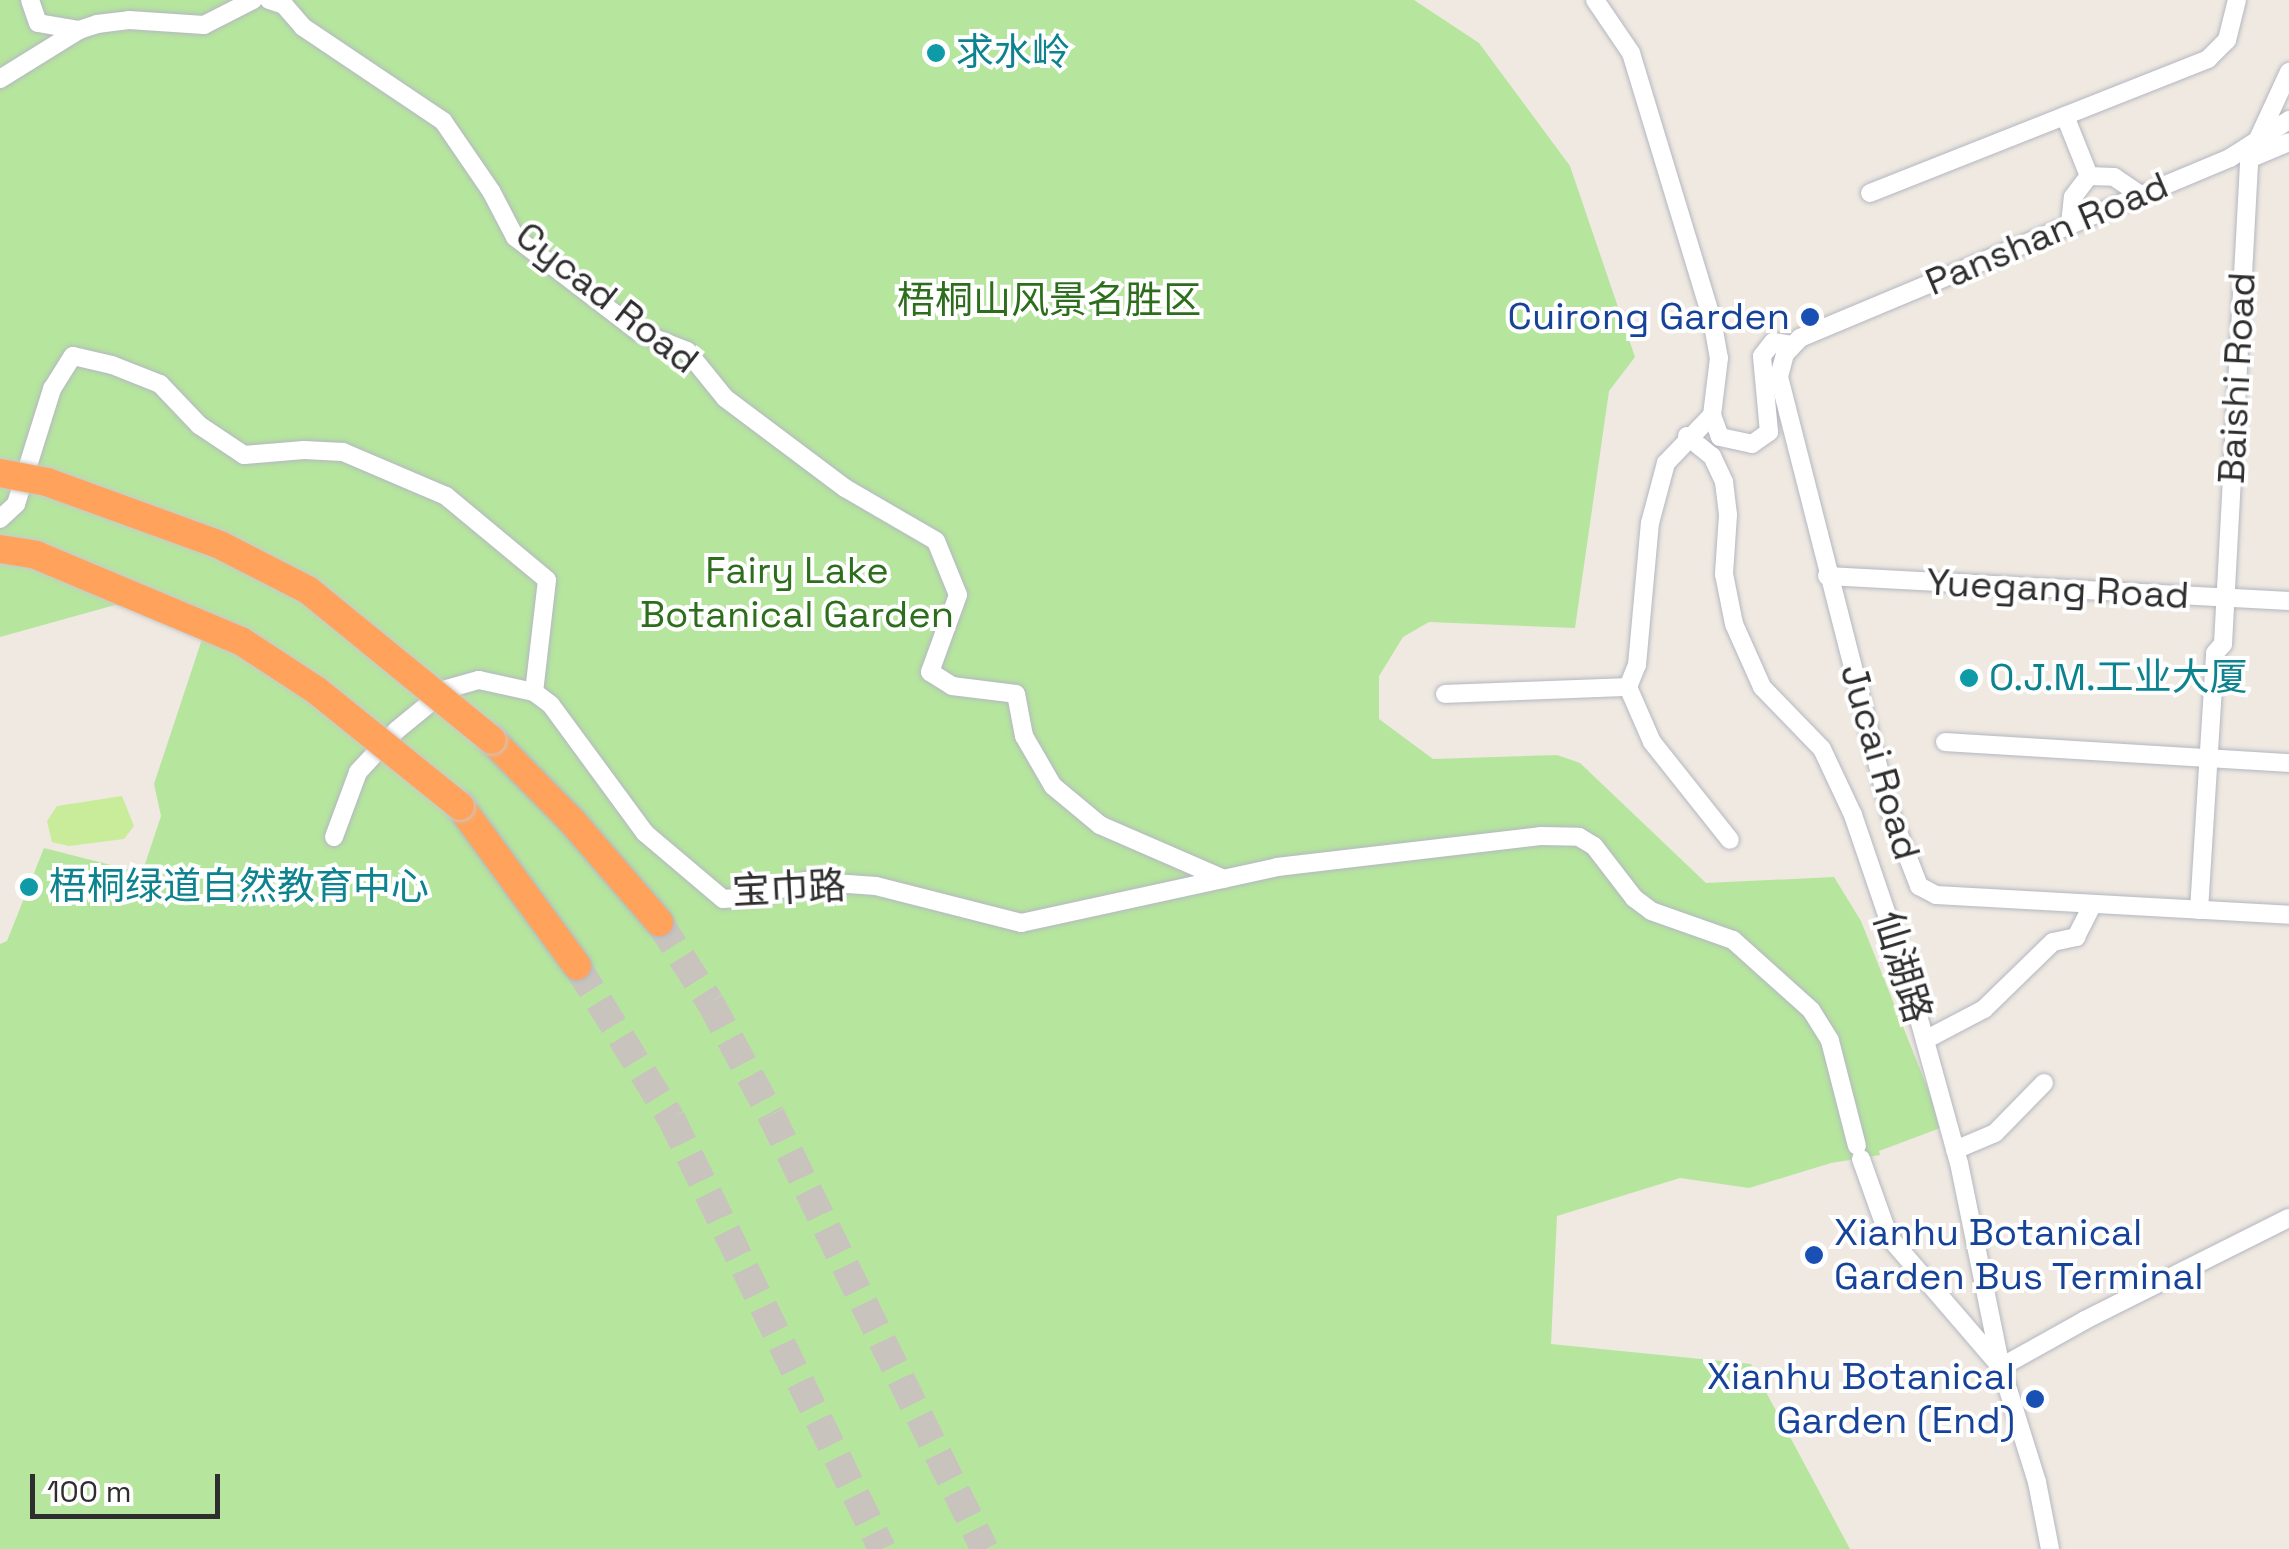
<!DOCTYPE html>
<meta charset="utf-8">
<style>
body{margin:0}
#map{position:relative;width:2289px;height:1549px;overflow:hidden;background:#efe9e1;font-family:"Space Grotesk","Noto Sans SC",sans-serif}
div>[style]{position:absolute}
.green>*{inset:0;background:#b6e59e}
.pitch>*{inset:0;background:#c9ec9a}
.highway-tunnel>*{height:28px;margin-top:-14px;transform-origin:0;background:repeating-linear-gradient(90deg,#c8c4bd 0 28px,transparent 0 42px)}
.roads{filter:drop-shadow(0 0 2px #b4b7c1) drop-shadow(0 0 2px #b4b7c1)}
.minor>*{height:18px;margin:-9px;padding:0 9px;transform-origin:9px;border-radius:9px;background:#fff}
.highway>*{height:28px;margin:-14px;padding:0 14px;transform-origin:14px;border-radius:14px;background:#ffa35c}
.bridges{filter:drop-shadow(0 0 2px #c9c9c9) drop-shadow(0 0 2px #c9c9c9)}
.highway-bridge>*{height:28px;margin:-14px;padding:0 14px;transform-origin:14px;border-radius:14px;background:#ffa35c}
.dots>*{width:28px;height:28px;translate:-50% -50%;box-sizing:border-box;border:5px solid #fff;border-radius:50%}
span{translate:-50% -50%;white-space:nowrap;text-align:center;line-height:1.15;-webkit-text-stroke:8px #fff;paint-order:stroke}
.culture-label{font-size:38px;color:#0d838f}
.left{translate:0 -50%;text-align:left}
.street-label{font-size:38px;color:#2e2e2e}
.park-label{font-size:38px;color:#2c6e1b}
.transit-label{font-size:38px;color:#164399}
.right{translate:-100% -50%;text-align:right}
.scale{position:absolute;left:30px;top:1474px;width:190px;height:45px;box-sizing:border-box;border:5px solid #2e2e2e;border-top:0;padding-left:12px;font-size:30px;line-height:35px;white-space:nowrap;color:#2e2e2e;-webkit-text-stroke:8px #fff;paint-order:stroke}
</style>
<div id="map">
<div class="green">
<i style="clip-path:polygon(0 0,1414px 0,1479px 43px,1570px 166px,1635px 357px,1609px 391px,1575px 628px,1429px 622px,1403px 637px,1379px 676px,1379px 719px,1433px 759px,1557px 755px,1580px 763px,1706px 883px,1834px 877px,1861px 921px,1943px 1127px,1879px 1151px,1880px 1155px,1831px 1163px,1749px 1188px,1680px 1178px,1557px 1216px,1551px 1344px,1751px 1364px,1850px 1549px,0 1549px,0 944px,7px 941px,44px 848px,142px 873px,161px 816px,154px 784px,208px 621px,115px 605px,0 637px)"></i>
</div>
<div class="pitch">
<i style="clip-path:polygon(122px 796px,134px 826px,124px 839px,69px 846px,52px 842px,47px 821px,57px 806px)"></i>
</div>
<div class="highway-tunnel">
<i style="left:659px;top:922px;width:95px;rotate:57.5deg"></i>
<i style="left:710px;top:1002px;width:128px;rotate:61.6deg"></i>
<i style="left:771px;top:1115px;width:484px;rotate:63.8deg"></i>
<i style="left:577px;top:966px;width:179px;rotate:58.3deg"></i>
<i style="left:671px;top:1118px;width:480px;rotate:63.9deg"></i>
</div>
<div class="roads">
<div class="minor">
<i style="left:30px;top:0;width:24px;rotate:71deg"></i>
<i style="left:38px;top:23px;width:42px;rotate:9.7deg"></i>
<i style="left:269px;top:0;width:16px;rotate:18deg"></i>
<i style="left:284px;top:5px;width:29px;rotate:49deg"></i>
<i style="left:303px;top:27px;width:169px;rotate:33.9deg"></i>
<i style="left:443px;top:121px;width:85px;rotate:55.6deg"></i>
<i style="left:491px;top:191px;width:52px;rotate:62.4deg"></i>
<i style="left:515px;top:237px;width:156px;rotate:37.5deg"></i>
<i style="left:639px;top:332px;width:52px;rotate:21.6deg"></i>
<i style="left:687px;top:351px;width:60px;rotate:51deg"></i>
<i style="left:725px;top:398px;width:150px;rotate:36.9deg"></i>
<i style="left:845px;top:488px;width:105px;rotate:30.2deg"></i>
<i style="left:936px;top:541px;width:58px;rotate:67.8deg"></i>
<i style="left:958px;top:595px;width:82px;rotate:110deg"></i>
<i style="left:930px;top:672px;width:26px;rotate:32deg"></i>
<i style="left:952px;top:686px;width:64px;rotate:7.1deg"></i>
<i style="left:1016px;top:694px;width:43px;rotate:79.2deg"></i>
<i style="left:1024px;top:736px;width:58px;rotate:59.9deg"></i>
<i style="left:1053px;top:786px;width:61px;rotate:39.7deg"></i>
<i style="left:1100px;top:825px;width:135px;rotate:23.5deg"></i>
<i style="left:1595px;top:0;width:64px;rotate:55.8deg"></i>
<i style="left:1631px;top:53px;width:278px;rotate:73.1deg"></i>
<i style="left:1712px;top:319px;width:40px;rotate:80deg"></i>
<i style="left:1719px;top:358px;width:57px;rotate:97deg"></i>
<i style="left:1712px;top:415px;width:23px;rotate:70deg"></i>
<i style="left:1720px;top:437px;width:33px;rotate:12deg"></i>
<i style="left:1752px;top:444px;width:21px;rotate:-35deg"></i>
<i style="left:1769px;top:432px;width:76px;rotate:-95.3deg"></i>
<i style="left:1762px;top:356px;width:18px;rotate:-52deg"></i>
<i style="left:1773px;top:342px;width:19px;rotate:9deg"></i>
<i style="left:0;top:79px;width:93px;rotate:-31.8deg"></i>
<i style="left:79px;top:30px;width:19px;rotate:-18deg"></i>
<i style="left:97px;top:24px;width:32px;rotate:-7deg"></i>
<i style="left:129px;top:20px;width:75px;rotate:3.8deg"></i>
<i style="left:204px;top:25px;width:55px;rotate:-27deg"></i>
<i style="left:2065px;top:116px;width:65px;rotate:68.2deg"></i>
<i style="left:2289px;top:120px;width:70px;rotate:147.2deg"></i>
<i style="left:2230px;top:158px;width:466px;rotate:157.3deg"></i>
<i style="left:1800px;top:338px;width:22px;rotate:133deg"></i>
<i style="left:1785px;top:354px;width:24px;rotate:105deg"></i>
<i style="left:1779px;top:377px;width:446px;rotate:75.7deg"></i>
<i style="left:1889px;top:809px;width:83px;rotate:68.7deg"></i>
<i style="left:1919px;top:886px;width:19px;rotate:28deg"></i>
<i style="left:1936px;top:895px;width:354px;rotate:3.2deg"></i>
<i style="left:2258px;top:139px;width:74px;rotate:-65.2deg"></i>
<i style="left:1870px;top:193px;width:364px;rotate:-21.6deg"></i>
<i style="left:2208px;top:59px;width:27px;rotate:-45deg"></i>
<i style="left:2227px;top:40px;width:41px;rotate:-76deg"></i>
<i style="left:2070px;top:224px;width:27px;rotate:-84deg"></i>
<i style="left:2073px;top:197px;width:26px;rotate:-53deg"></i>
<i style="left:2089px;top:176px;width:25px;rotate:2deg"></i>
<i style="left:2114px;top:177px;width:32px;rotate:34deg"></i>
<i style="left:1687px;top:436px;width:32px;rotate:39deg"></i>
<i style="left:1712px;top:456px;width:29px;rotate:65deg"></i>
<i style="left:1724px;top:482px;width:33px;rotate:83deg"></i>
<i style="left:1728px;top:515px;width:59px;rotate:93.9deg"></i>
<i style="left:1724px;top:574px;width:51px;rotate:78.7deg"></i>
<i style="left:1734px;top:624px;width:69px;rotate:66deg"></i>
<i style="left:1762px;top:687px;width:86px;rotate:45.9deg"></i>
<i style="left:1822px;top:749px;width:73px;rotate:64.8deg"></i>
<i style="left:1853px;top:815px;width:158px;rotate:71.2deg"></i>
<i style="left:1904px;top:965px;width:205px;rotate:74.5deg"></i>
<i style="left:1959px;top:1163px;width:208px;rotate:78.4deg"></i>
<i style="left:2001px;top:1367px;width:96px;rotate:-29.2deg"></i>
<i style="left:2085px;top:1320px;width:228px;rotate:-26.6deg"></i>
<i style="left:0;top:519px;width:22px;rotate:-43deg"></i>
<i style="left:16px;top:504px;width:121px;rotate:-72.6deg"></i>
<i style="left:52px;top:389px;width:39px;rotate:-58deg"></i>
<i style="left:73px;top:356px;width:40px;rotate:13deg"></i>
<i style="left:112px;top:365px;width:52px;rotate:21.6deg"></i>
<i style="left:160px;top:384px;width:57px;rotate:46.4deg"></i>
<i style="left:199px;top:425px;width:54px;rotate:33.7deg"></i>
<i style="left:244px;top:455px;width:60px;rotate:-4.8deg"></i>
<i style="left:304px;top:450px;width:39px;rotate:3deg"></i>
<i style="left:343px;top:452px;width:112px;rotate:23.1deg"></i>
<i style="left:446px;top:496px;width:131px;rotate:39.7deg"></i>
<i style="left:547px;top:580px;width:113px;rotate:96.6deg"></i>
<i style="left:1827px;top:576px;width:463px;rotate:3.1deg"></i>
<i style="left:1628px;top:687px;width:24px;rotate:-68deg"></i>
<i style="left:1637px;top:665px;width:143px;rotate:-84.8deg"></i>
<i style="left:1650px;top:523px;width:62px;rotate:-75.1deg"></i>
<i style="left:1666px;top:463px;width:66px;rotate:-46.2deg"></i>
<i style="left:1628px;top:687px;width:60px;rotate:66.4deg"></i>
<i style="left:1652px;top:742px;width:125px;rotate:51.5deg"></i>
<i style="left:1445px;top:694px;width:183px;rotate:-2.2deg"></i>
<i style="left:1945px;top:742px;width:345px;rotate:3.5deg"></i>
<i style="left:334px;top:837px;width:69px;rotate:-69.7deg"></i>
<i style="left:358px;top:772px;width:57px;rotate:-47.1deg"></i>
<i style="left:397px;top:730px;width:65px;rotate:-39.4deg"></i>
<i style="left:447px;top:689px;width:33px;rotate:-16deg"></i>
<i style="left:479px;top:680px;width:56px;rotate:12.3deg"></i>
<i style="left:534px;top:692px;width:21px;rotate:37deg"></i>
<i style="left:551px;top:705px;width:159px;rotate:53.7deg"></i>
<i style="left:645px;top:833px;width:102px;rotate:40.2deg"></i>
<i style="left:723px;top:899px;width:32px;rotate:-4deg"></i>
<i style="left:755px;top:897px;width:53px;rotate:-17.4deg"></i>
<i style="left:806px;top:881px;width:70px;rotate:4.1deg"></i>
<i style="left:876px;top:886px;width:150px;rotate:14.3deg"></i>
<i style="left:1021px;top:923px;width:262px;rotate:-12.3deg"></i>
<i style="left:1277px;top:867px;width:265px;rotate:-6.7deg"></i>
<i style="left:1540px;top:836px;width:39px;rotate:1deg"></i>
<i style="left:1579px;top:837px;width:17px;rotate:31deg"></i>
<i style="left:1594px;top:846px;width:66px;rotate:52.4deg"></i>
<i style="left:1634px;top:898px;width:21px;rotate:37deg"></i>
<i style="left:1651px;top:911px;width:87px;rotate:19.5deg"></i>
<i style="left:1733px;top:940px;width:105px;rotate:41.9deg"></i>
<i style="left:1811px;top:1010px;width:36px;rotate:58deg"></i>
<i style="left:1830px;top:1041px;width:108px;rotate:75.6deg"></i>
<i style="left:2199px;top:910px;width:257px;rotate:-86.4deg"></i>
<i style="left:2215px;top:653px;width:12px;rotate:-48deg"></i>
<i style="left:2223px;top:644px;width:486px;rotate:-86.9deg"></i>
<i style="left:2249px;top:159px;width:43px;rotate:-23deg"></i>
<i style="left:1925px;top:1040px;width:67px;rotate:-27.7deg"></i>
<i style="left:1984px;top:1009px;width:96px;rotate:-44.2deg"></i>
<i style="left:2053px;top:942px;width:24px;rotate:-12deg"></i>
<i style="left:2076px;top:937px;width:37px;rotate:-63deg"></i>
<i style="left:1955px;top:1150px;width:43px;rotate:-23deg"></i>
<i style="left:1995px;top:1133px;width:70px;rotate:-45.6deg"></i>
<i style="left:1861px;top:1159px;width:83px;rotate:70.3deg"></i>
<i style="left:1889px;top:1237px;width:172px;rotate:49.3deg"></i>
<i style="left:2001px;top:1367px;width:121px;rotate:72.6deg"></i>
<i style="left:2037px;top:1482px;width:68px;rotate:79deg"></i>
</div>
<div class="highway">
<i style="left:492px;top:740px;width:112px;rotate:45.4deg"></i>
<i style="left:571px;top:820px;width:135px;rotate:49.2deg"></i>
<i style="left:460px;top:806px;width:198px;rotate:53.8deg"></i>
</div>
</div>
<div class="bridges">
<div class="highway-bridge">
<i style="left:0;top:473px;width:48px;rotate:10.8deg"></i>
<i style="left:47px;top:482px;width:184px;rotate:20deg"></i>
<i style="left:220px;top:545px;width:99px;rotate:27.1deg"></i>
<i style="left:308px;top:590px;width:237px;rotate:39.2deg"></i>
<i style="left:0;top:549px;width:36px;rotate:9deg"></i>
<i style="left:36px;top:555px;width:222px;rotate:22.8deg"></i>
<i style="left:241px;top:641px;width:90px;rotate:33.2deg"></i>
<i style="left:316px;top:690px;width:185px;rotate:38.9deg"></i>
</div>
</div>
<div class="dots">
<i style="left:936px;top:53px;background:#0f9aa8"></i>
<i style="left:1810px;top:317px;background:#1a4fb4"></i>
<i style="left:1969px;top:678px;background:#0f9aa8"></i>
<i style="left:29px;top:887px;background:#0f9aa8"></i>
<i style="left:1814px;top:1255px;background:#1a4fb4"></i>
<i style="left:2035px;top:1399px;background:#1a4fb4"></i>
</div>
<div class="culture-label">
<span class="left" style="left:956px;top:53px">求水岭</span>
<span class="left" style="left:1989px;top:678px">O.J.M.工业大厦</span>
<span class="left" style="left:49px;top:887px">梧桐绿道自然教育中心</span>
</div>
<div class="street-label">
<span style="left:2047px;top:234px;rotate:-23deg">Panshan Road</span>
<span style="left:607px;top:298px;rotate:38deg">Cycad Road</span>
<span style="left:2237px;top:378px;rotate:-87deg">Baishi Road</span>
<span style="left:2058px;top:589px;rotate:3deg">Yuegang Road</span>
<span style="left:1880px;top:762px;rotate:74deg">Jucai Road</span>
<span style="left:789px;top:889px;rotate:-3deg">宝巾路</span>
<span style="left:1902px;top:967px;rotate:73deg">仙湖路</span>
</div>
<div class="park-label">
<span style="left:1049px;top:301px">梧桐山风景名胜区</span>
<span style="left:797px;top:593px">Fairy Lake<br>Botanical Garden</span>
</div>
<div class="transit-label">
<span class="right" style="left:1790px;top:317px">Cuirong Garden</span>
<span class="left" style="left:1834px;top:1255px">Xianhu Botanical<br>Garden Bus Terminal</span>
<span class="right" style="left:2015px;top:1399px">Xianhu Botanical<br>Garden (End)</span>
</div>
<div class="scale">100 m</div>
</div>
